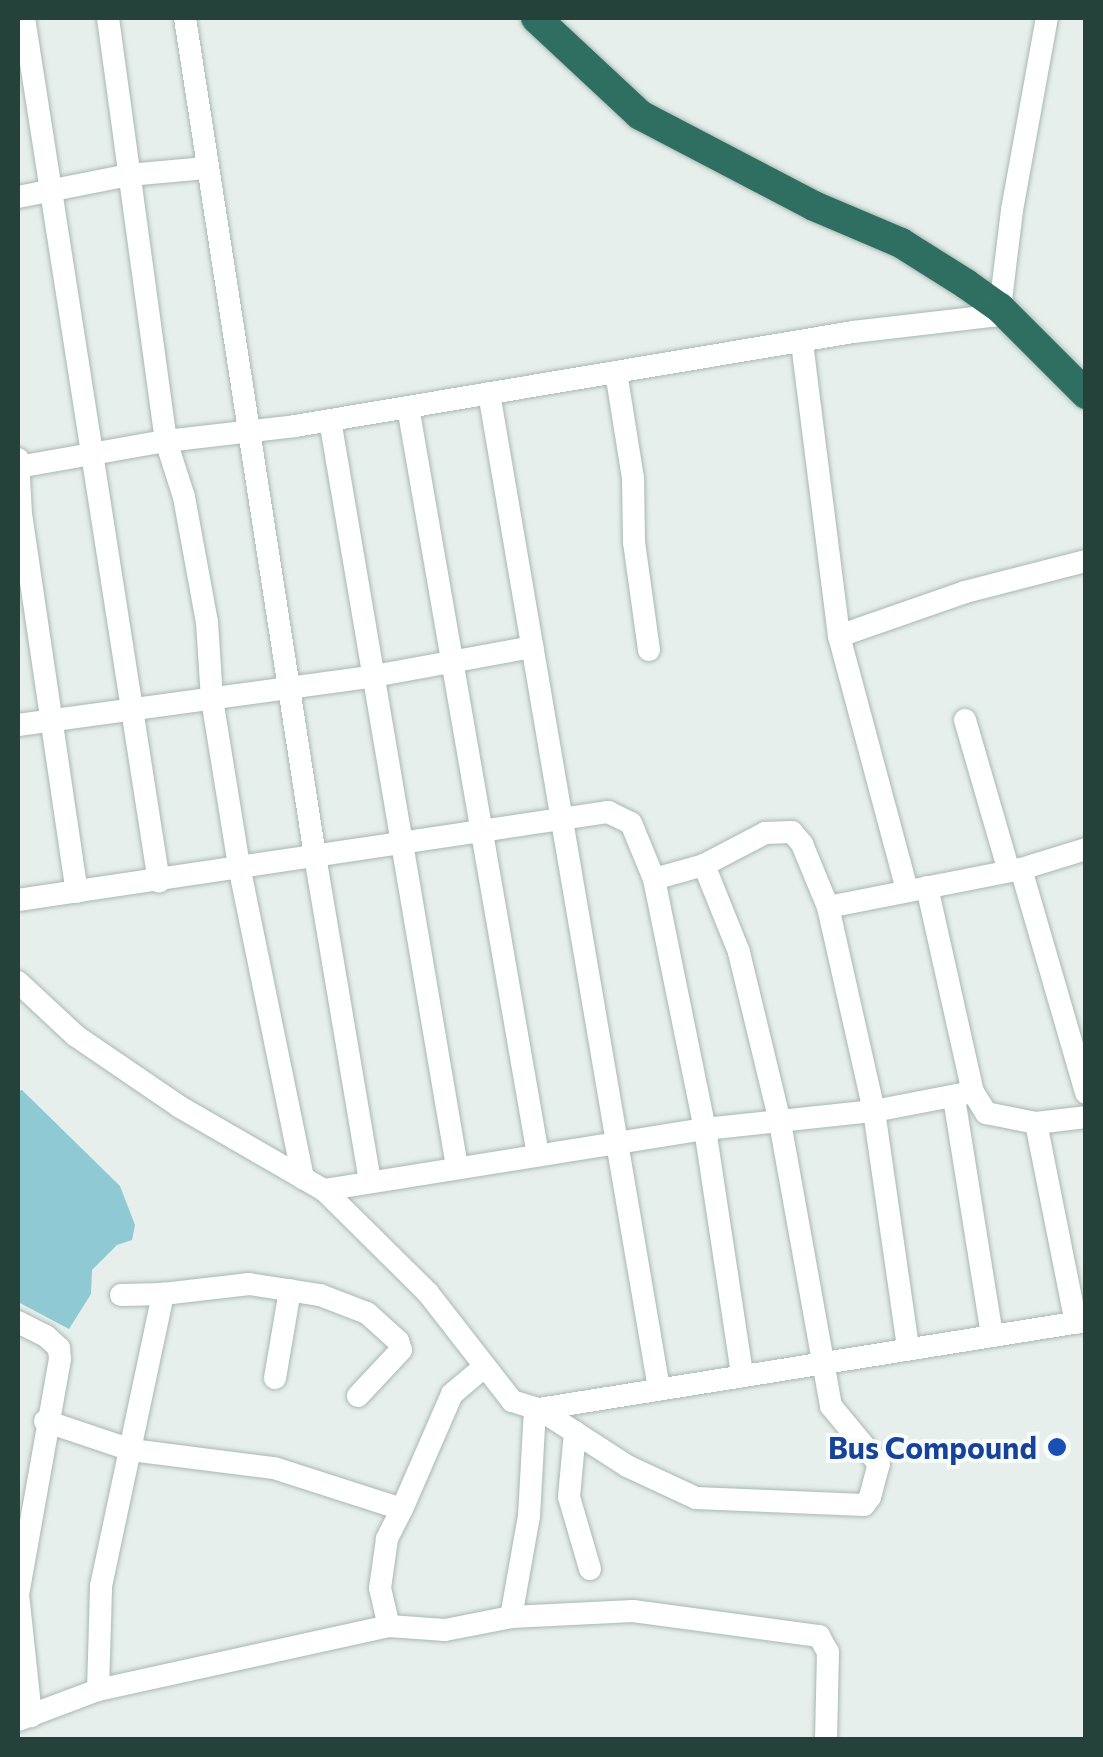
<!DOCTYPE html>
<style>
body{margin:0}
#map{position:relative;width:1103px;height:1757px;overflow:hidden;background:#e6efeb;font-family:Commissioner,sans-serif}
div>[style]{position:absolute}
.water>*{inset:0;background:#8ec9d4}
.roads{filter:drop-shadow(0 0 2px #a8b8b2) drop-shadow(0 0 2px #a8b8b2)}
.minor>*{height:22px;margin:-11px;padding:0 11px;transform-origin:11px;border-radius:11px;background:#fff}
.highway>*{height:30px;margin:-15px;padding:0 15px;transform-origin:15px;border-radius:15px;background:#2f6f62}
.dots>*{width:28px;height:28px;translate:-50% -50%;box-sizing:border-box;border:5px solid #f7fbf9;border-radius:50%}
span{translate:-50% -50%;white-space:nowrap;text-align:center;line-height:1.15;-webkit-text-stroke:8px #f7fbf9;paint-order:stroke}
.transit-label{font-size:30px;color:#164399;font-weight:700}
.right{translate:-100% -50%;text-align:right}
.frame{position:absolute;inset:0;border:20px solid #24423a;pointer-events:none}
</style>
<div id="map">
<div class="water">
<i style="clip-path:polygon(22px 1090px,120px 1186px,135px 1225px,132px 1240px,117px 1245px,92px 1270px,91px 1294px,69px 1329px,18px 1302px,18px 1091px)"></i>
</div>
<div class="roads">
<div class="minor">
<i style="left:24px;top:18px;width:874px;rotate:81.12deg"></i>
<i style="left:108px;top:18px;width:427px;rotate:82.2deg"></i>
<i style="left:166px;top:441px;width:59px;rotate:72.2deg"></i>
<i style="left:184px;top:497px;width:127px;rotate:79.6deg"></i>
<i style="left:207px;top:622px;width:77px;rotate:86.3deg"></i>
<i style="left:212px;top:699px;width:169px;rotate:80.8deg"></i>
<i style="left:239px;top:866px;width:319px;rotate:78.4deg"></i>
<i style="left:185px;top:18px;width:848px;rotate:81.18deg"></i>
<i style="left:315px;top:856px;width:330px;rotate:80.4deg"></i>
<i style="left:18px;top:197px;width:113px;rotate:-11.2deg"></i>
<i style="left:129px;top:175px;width:77px;rotate:-5.2deg"></i>
<i style="left:802px;top:343px;width:295px;rotate:82.8deg"></i>
<i style="left:839px;top:636px;width:263px;rotate:75deg"></i>
<i style="left:616px;top:372px;width:107px;rotate:80.9deg"></i>
<i style="left:633px;top:478px;width:64px;rotate:89.1deg"></i>
<i style="left:634px;top:542px;width:109px;rotate:82.1deg"></i>
<i style="left:489px;top:393px;width:1010px;rotate:80.31deg"></i>
<i style="left:408px;top:407px;width:759px;rotate:80.14deg"></i>
<i style="left:330px;top:420px;width:758px;rotate:80.35deg"></i>
<i style="left:18px;top:459px;width:55px;rotate:86.9deg"></i>
<i style="left:21px;top:514px;width:382px;rotate:81.6deg"></i>
<i style="left:18px;top:467px;width:150px;rotate:-10deg"></i>
<i style="left:166px;top:441px;width:130px;rotate:-6.6deg"></i>
<i style="left:295px;top:426px;width:566px;rotate:-9.56deg"></i>
<i style="left:853px;top:332px;width:140px;rotate:-6.6deg"></i>
<i style="left:992px;top:316px;width:11px;rotate:-45deg"></i>
<i style="left:1000px;top:308px;width:99px;rotate:-83deg"></i>
<i style="left:1012px;top:210px;width:195px;rotate:-79.7deg"></i>
<i style="left:839px;top:636px;width:133px;rotate:-19.2deg"></i>
<i style="left:965px;top:592px;width:125px;rotate:-14.4deg"></i>
<i style="left:965px;top:720px;width:157px;rotate:73.8deg"></i>
<i style="left:18px;top:725px;width:359px;rotate:-7.8deg"></i>
<i style="left:374px;top:676px;width:161px;rotate:-10.4deg"></i>
<i style="left:1021px;top:869px;width:233px;rotate:73.8deg"></i>
<i style="left:654px;top:879px;width:255px;rotate:78.5deg"></i>
<i style="left:705px;top:1129px;width:249px;rotate:81.4deg"></i>
<i style="left:927px;top:887px;width:210px;rotate:77.4deg"></i>
<i style="left:18px;top:900px;width:597px;rotate:-8.48deg"></i>
<i style="left:608px;top:812px;width:25px;rotate:26deg"></i>
<i style="left:631px;top:823px;width:61px;rotate:67.7deg"></i>
<i style="left:654px;top:879px;width:52px;rotate:-15.6deg"></i>
<i style="left:704px;top:865px;width:69px;rotate:-27.7deg"></i>
<i style="left:765px;top:833px;width:27px;rotate:-2deg"></i>
<i style="left:792px;top:832px;width:16px;rotate:50deg"></i>
<i style="left:802px;top:844px;width:68px;rotate:67.6deg"></i>
<i style="left:828px;top:907px;width:197px;rotate:-11.1deg"></i>
<i style="left:1021px;top:869px;width:68px;rotate:-17.1deg"></i>
<i style="left:828px;top:907px;width:209px;rotate:77.3deg"></i>
<i style="left:874px;top:1111px;width:239px;rotate:81.8deg"></i>
<i style="left:18px;top:982px;width:79px;rotate:43deg"></i>
<i style="left:76px;top:1036px;width:126px;rotate:34.3deg"></i>
<i style="left:180px;top:1107px;width:166px;rotate:30deg"></i>
<i style="left:324px;top:1190px;width:146px;rotate:44.7deg"></i>
<i style="left:428px;top:1293px;width:137px;rotate:52.1deg"></i>
<i style="left:512px;top:1401px;width:28px;rotate:17deg"></i>
<i style="left:539px;top:1409px;width:554px;rotate:-9.14deg"></i>
<i style="left:954px;top:1098px;width:241px;rotate:80.9deg"></i>
<i style="left:1036px;top:1123px;width:204px;rotate:78.7deg"></i>
<i style="left:324px;top:1190px;width:386px;rotate:-9.1deg"></i>
<i style="left:705px;top:1129px;width:170px;rotate:-6.1deg"></i>
<i style="left:874px;top:1111px;width:101px;rotate:-10.9deg"></i>
<i style="left:973px;top:1092px;width:25px;rotate:58deg"></i>
<i style="left:986px;top:1113px;width:51px;rotate:11.3deg"></i>
<i style="left:1036px;top:1123px;width:50px;rotate:-6.8deg"></i>
<i style="left:121px;top:1295px;width:42px;rotate:-1.4deg"></i>
<i style="left:18px;top:1322px;width:31px;rotate:27deg"></i>
<i style="left:46px;top:1336px;width:18px;rotate:43deg"></i>
<i style="left:59px;top:1348px;width:11px;rotate:85deg"></i>
<i style="left:60px;top:1359px;width:239px;rotate:100.1deg"></i>
<i style="left:18px;top:1594px;width:123px;rotate:83.9deg"></i>
<i style="left:275px;top:1378px;width:89px;rotate:-80.3deg"></i>
<i style="left:539px;top:1409px;width:105px;rotate:32.9deg"></i>
<i style="left:627px;top:1466px;width:76px;rotate:24.9deg"></i>
<i style="left:696px;top:1498px;width:168px;rotate:2.4deg"></i>
<i style="left:864px;top:1505px;width:10px;rotate:-53deg"></i>
<i style="left:870px;top:1497px;width:34px;rotate:-75deg"></i>
<i style="left:879px;top:1464px;width:75px;rotate:-129.6deg"></i>
<i style="left:831px;top:1406px;width:289px;rotate:-100.2deg"></i>
<i style="left:780px;top:1122px;width:175px;rotate:-103.6deg"></i>
<i style="left:739px;top:952px;width:94px;rotate:-111.9deg"></i>
<i style="left:45px;top:1421px;width:91px;rotate:18.6deg"></i>
<i style="left:131px;top:1450px;width:144px;rotate:7.2deg"></i>
<i style="left:274px;top:1468px;width:134px;rotate:17.8deg"></i>
<i style="left:402px;top:1509px;width:34px;rotate:117deg"></i>
<i style="left:387px;top:1539px;width:49px;rotate:98.1deg"></i>
<i style="left:380px;top:1588px;width:39px;rotate:77deg"></i>
<i style="left:575px;top:1432px;width:65px;rotate:95.3deg"></i>
<i style="left:569px;top:1497px;width:75px;rotate:73.7deg"></i>
<i style="left:402px;top:1509px;width:125px;rotate:-66.5deg"></i>
<i style="left:452px;top:1394px;width:42px;rotate:-40.2deg"></i>
<i style="left:511px;top:1617px;width:103px;rotate:-79.9deg"></i>
<i style="left:529px;top:1516px;width:108px;rotate:-86.8deg"></i>
<i style="left:98px;top:1690px;width:104px;rotate:-88.3deg"></i>
<i style="left:101px;top:1586px;width:299px;rotate:-78deg"></i>
<i style="left:163px;top:1294px;width:87px;rotate:-6.6deg"></i>
<i style="left:249px;top:1284px;width:72px;rotate:8.8deg"></i>
<i style="left:320px;top:1295px;width:50px;rotate:21deg"></i>
<i style="left:367px;top:1313px;width:42px;rotate:42.1deg"></i>
<i style="left:398px;top:1341px;width:9px;rotate:72deg"></i>
<i style="left:401px;top:1350px;width:63px;rotate:133.1deg"></i>
<i style="left:18px;top:1720px;width:85px;rotate:-20.6deg"></i>
<i style="left:98px;top:1690px;width:298px;rotate:-12.4deg"></i>
<i style="left:389px;top:1626px;width:56px;rotate:4.1deg"></i>
<i style="left:445px;top:1630px;width:67px;rotate:-11.1deg"></i>
<i style="left:511px;top:1617px;width:122px;rotate:-2.8deg"></i>
<i style="left:633px;top:1611px;width:188px;rotate:7.7deg"></i>
<i style="left:819px;top:1636px;width:18px;rotate:61deg"></i>
<i style="left:828px;top:1652px;width:88px;rotate:91.3deg"></i>
</div>
<div class="highway">
<i style="left:536px;top:18px;width:142px;rotate:43deg"></i>
<i style="left:640px;top:115px;width:196px;rotate:27.6deg"></i>
<i style="left:814px;top:206px;width:95px;rotate:23deg"></i>
<i style="left:901px;top:243px;width:77px;rotate:32.2deg"></i>
<i style="left:966px;top:284px;width:42px;rotate:35.2deg"></i>
<i style="left:1000px;top:308px;width:122px;rotate:45deg"></i>
</div>
</div>
<div class="dots">
<i style="left:1057px;top:1447px;background:#1a4fb4"></i>
</div>
<div class="transit-label">
<span class="right" style="left:1037px;top:1447px">Bus Compound</span>
</div>
<div class="frame"></div>
</div>
